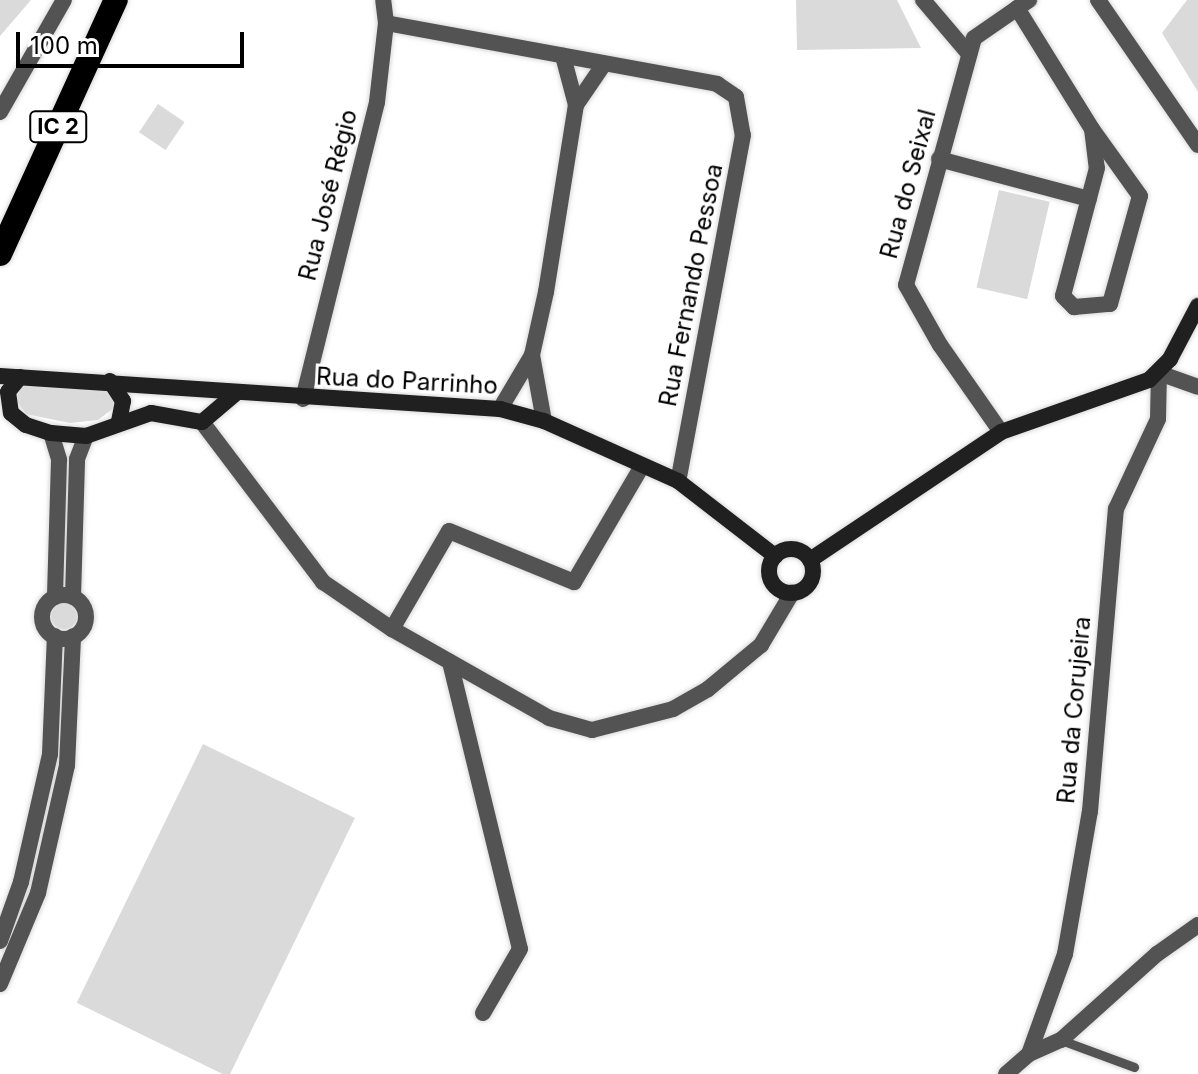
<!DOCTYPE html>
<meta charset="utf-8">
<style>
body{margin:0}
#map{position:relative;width:1198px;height:1074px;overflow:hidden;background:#fff;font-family:Inter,sans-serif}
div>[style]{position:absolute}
.green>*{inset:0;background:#dadada;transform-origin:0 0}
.round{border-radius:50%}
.roads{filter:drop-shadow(0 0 2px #dbdbdb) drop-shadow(0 0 2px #dbdbdb)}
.lane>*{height:9px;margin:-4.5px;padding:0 4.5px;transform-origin:4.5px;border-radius:4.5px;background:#535353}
.street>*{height:16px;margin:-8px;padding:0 8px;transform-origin:8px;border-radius:8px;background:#535353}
.street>.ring{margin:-8px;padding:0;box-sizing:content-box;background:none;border:16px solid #535353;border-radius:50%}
.secondary>*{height:16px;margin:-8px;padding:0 8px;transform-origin:8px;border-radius:8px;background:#202020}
.secondary>.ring{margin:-8px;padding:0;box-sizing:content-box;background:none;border:16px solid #202020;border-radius:50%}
.highway>*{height:24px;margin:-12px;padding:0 12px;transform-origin:12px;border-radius:12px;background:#000}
span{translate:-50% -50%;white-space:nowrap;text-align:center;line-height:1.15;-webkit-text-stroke:6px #fff;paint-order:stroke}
.shield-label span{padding:2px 6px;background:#fff;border:2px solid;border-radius:6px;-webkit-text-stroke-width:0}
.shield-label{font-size:22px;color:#000;font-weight:700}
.street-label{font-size:24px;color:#000}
.scale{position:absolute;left:16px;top:32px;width:228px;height:36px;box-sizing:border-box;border:4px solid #000;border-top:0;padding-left:10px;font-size:24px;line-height:28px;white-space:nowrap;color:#000;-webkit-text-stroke:6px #fff;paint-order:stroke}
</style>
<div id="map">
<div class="green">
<i style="clip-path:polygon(0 0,31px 0,0 36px)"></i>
<i style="clip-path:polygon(796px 0,897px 0,921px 48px,797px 50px)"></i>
<i style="clip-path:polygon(1187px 0,1198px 0,1198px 92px,1162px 33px)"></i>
<i style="left:158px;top:104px;width:32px;height:34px;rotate:34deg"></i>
<i style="left:999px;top:190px;width:52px;height:100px;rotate:13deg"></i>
<i style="clip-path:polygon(31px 384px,105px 388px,115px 398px,115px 407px,98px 420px,70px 423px,26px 414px,16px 400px,21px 387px)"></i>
<i class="round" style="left:51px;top:603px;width:26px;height:26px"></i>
<i style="left:203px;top:744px;width:169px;height:288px;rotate:26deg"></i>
</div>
<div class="roads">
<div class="lane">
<i style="left:1061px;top:1040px;width:78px;rotate:20.3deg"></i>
</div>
<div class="street">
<i style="left:923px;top:0;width:71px;rotate:49.6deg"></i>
<i style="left:1098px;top:0;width:176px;rotate:55.4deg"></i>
<i style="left:1017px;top:8px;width:142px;rotate:58.2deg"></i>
<i style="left:1092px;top:129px;width:39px;rotate:83deg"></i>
<i style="left:1097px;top:168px;width:132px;rotate:104.9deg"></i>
<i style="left:1063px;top:296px;width:16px;rotate:45deg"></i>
<i style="left:1074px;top:307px;width:36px;rotate:-5deg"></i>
<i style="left:1110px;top:304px;width:112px;rotate:-74.5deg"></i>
<i style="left:1140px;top:196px;width:82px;rotate:-125.6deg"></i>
<i style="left:386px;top:23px;width:337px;rotate:10.4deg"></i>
<i style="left:717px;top:84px;width:23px;rotate:34deg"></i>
<i style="left:736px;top:97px;width:39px;rotate:80deg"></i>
<i style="left:743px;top:135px;width:352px;rotate:100.6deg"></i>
<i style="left:576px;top:105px;width:50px;rotate:-55.7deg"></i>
<i style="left:0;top:112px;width:129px;rotate:-60.3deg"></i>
<i style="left:939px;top:159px;width:155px;rotate:14.9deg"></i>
<i style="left:532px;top:355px;width:67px;rotate:79.7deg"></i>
<i style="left:303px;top:399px;width:306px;rotate:-76deg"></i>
<i style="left:377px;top:102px;width:80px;rotate:-83.5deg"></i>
<i style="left:386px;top:23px;width:23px;rotate:-97deg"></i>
<i style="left:500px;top:409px;width:63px;rotate:-59.3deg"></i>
<i style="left:532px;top:355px;width:65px;rotate:-77.5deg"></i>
<i style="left:546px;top:292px;width:189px;rotate:-80.9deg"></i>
<i style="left:576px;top:105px;width:51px;rotate:-104.9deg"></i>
<i style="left:202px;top:422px;width:201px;rotate:52.9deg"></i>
<i style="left:323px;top:582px;width:83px;rotate:34.3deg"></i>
<i style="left:392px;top:629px;width:180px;rotate:29.5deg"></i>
<i style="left:549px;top:718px;width:45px;rotate:15.6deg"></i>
<i style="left:592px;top:730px;width:84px;rotate:-14.5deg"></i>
<i style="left:673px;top:709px;width:40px;rotate:-29.7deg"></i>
<i style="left:708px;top:689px;width:69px;rotate:-39.7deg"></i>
<i style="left:761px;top:645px;width:61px;rotate:-59.2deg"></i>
<i style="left:1001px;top:432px;width:106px;rotate:-125deg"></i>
<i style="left:940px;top:345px;width:69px;rotate:-119.5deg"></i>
<i style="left:906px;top:285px;width:256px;rotate:-74.6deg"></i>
<i style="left:974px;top:38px;width:67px;rotate:-34.6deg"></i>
<i style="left:51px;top:433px;width:28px;rotate:73deg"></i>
<i style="left:59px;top:460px;width:137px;rotate:91.7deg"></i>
<i class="ring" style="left:42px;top:595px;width:28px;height:28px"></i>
<i style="left:73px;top:597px;width:138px;rotate:-88.3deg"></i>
<i style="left:77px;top:459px;width:25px;rotate:-69deg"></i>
<i style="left:392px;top:629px;width:113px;rotate:-59.8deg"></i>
<i style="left:449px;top:531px;width:135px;rotate:22.2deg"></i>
<i style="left:574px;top:582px;width:134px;rotate:-59.6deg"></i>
<i style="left:450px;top:662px;width:295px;rotate:76.3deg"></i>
<i style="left:520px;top:949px;width:74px;rotate:120deg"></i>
<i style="left:0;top:941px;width:63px;rotate:-70.4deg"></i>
<i style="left:21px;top:882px;width:131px;rotate:-77.2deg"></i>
<i style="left:50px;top:754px;width:118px;rotate:-87.6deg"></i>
<i style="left:0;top:984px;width:99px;rotate:-67.3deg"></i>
<i style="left:38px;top:893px;width:131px;rotate:-77.2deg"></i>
<i style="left:67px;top:765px;width:129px;rotate:-87.3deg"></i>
<i style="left:1029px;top:1054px;width:106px;rotate:-70.2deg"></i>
<i style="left:1065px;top:954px;width:145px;rotate:-80.1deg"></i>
<i style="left:1090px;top:811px;width:303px;rotate:-85.1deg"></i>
<i style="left:1116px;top:509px;width:99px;rotate:-65deg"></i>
<i style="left:1158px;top:419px;width:46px;rotate:-88.8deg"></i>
<i style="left:1159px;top:373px;width:41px;rotate:19.7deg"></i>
<i style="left:1006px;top:1074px;width:30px;rotate:-41deg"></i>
<i style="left:1029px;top:1054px;width:35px;rotate:-24deg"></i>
<i style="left:1061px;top:1040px;width:129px;rotate:-41.9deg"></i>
<i style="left:1157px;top:954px;width:50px;rotate:-35.3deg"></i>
</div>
<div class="secondary">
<i style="left:0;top:376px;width:501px;rotate:3.78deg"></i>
<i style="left:500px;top:409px;width:46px;rotate:15.3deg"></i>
<i style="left:544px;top:421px;width:147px;rotate:24.1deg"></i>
<i style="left:678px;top:481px;width:123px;rotate:37.7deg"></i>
<i style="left:20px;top:377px;width:19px;rotate:129deg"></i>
<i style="left:8px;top:392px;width:21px;rotate:82deg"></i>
<i style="left:11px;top:413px;width:19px;rotate:39deg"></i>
<i style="left:26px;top:425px;width:26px;rotate:18deg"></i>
<i style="left:51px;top:433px;width:35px;rotate:5deg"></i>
<i style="left:86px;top:436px;width:69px;rotate:-19.5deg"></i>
<i style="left:151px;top:413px;width:52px;rotate:10deg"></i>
<i style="left:202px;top:422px;width:43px;rotate:-40.3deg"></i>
<i style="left:110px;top:381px;width:24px;rotate:57deg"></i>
<i style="left:123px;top:401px;width:20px;rotate:101deg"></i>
<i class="ring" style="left:769px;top:549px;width:28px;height:28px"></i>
<i style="left:810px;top:560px;width:230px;rotate:-33.8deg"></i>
<i style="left:1001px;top:432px;width:157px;rotate:-19.4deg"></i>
<i style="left:1149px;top:380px;width:30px;rotate:-45deg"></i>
<i style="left:1170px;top:359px;width:60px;rotate:-62.2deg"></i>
</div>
<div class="highway">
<i style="left:0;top:254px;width:279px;rotate:-65.5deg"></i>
</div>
</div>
<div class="shield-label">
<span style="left:58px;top:127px">IC 2</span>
</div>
<div class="street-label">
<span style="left:908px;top:184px;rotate:-75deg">Rua do Seixal</span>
<span style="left:328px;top:195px;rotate:-76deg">Rua José Régio</span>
<span style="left:691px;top:285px;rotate:-79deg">Rua Fernando Pessoa</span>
<span style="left:407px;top:381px;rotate:3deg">Rua do Parrinho</span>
<span style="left:1074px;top:710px;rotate:-85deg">Rua da Corujeira</span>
</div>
<div class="scale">100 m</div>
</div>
